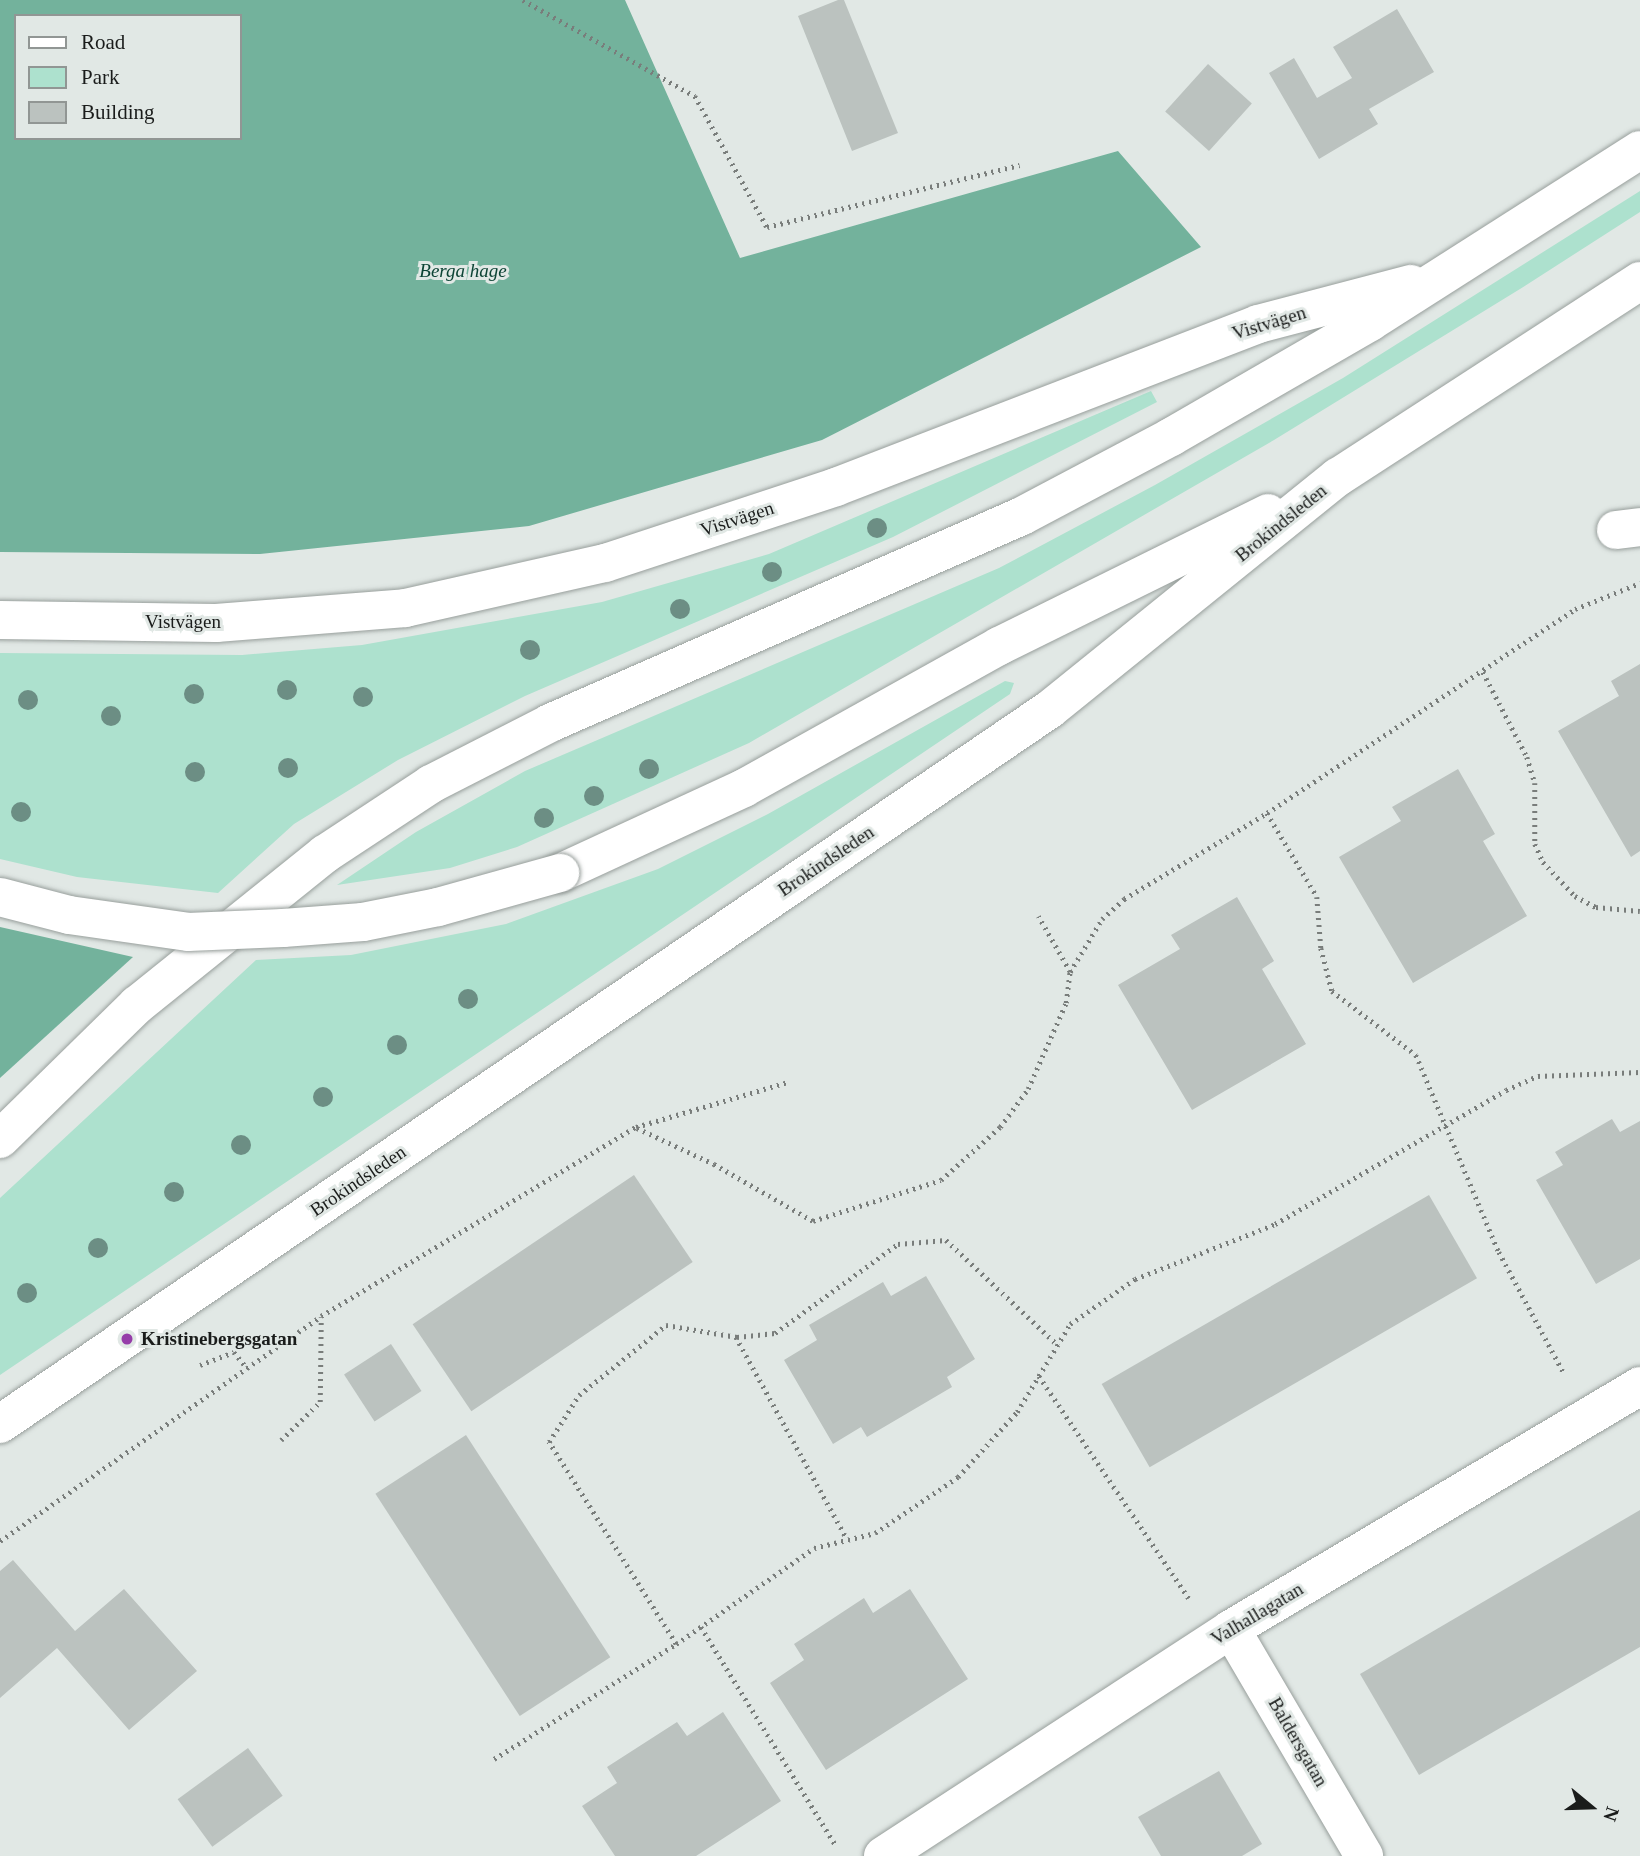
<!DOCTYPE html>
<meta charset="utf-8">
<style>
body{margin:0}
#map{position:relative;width:1640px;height:1856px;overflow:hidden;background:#e1e8e5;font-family:"Times New Roman",serif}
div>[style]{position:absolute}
.green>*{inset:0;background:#ade1ce}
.forest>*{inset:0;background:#73b29c}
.building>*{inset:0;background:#bbc2bf;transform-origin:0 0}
.path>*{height:4.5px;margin-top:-2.25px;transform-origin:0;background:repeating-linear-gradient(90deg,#797d7b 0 2px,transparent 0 7px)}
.roads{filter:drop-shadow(0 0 2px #989f9c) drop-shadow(0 0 2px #989f9c)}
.minor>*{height:38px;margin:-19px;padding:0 19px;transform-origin:19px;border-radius:19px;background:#fff}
.major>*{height:38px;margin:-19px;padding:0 19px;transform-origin:19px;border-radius:19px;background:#fff}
.bridges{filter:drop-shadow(0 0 2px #989f9c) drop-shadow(0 0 2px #989f9c)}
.major-bridge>*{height:38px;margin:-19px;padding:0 19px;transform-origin:19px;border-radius:19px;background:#fff}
.trees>*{width:20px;height:20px;margin:-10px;border-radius:50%;background:#6c8e84}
.dots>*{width:19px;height:19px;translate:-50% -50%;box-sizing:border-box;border:4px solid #e1e8e5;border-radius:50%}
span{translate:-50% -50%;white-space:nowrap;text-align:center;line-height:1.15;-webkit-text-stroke:6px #e1e8e5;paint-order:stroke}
.park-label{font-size:19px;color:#0d4435;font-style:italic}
.street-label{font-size:19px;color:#1a1c1b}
.poi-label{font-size:19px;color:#1a1c1b;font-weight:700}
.left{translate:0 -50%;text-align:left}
.legend{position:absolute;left:14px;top:14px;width:228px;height:126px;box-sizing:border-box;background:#e1e8e5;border:2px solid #919694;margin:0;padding:9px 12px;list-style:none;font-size:21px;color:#1a1c1b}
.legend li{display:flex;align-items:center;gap:14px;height:35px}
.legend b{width:35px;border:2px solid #919694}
.north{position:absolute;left:1556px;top:1772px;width:70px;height:70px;-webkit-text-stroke:5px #e1e8e5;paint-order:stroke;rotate:109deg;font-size:19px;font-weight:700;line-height:28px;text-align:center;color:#1a1c1b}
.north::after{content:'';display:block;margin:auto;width:24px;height:32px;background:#1a1c1b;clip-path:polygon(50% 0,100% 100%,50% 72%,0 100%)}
</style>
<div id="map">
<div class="green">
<i style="clip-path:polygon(1640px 191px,1640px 212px,1520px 289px,1274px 440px,749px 743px,517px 847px,450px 868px,337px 885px,416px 832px,525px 771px,999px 568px,1155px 485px,1343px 378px)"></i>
<i style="clip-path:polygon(1151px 391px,1157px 402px,893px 537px,525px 696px,398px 760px,294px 824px,218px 893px,77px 877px,0 859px,0 653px,242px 655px,362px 645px,602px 602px,769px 554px)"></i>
<i style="clip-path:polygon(1005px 681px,1014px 683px,1010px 694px,0 1375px,0 1198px,256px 960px,351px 955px,506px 924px,658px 869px,768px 814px)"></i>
</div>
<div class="forest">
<i style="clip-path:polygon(evenodd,0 0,625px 0,740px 258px,1118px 151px,1201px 247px,822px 440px,529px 526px,260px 554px,0 552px,0 0,16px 16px,240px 16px,240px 138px,16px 138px,16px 16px)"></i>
<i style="clip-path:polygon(0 927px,133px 957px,0 1078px)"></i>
</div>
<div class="building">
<i style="clip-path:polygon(838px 0,844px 0,898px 133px,852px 151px,798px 16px)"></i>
<i style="clip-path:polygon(1397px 9px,1434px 72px,1369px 109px,1378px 124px,1319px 159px,1269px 73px,1294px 58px,1317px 98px,1352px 78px,1333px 47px)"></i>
<i style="left:1208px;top:64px;width:59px;height:64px;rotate:42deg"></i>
<i style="clip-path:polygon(1640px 664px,1640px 851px,1631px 857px,1558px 731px,1619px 696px,1611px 681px)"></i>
<i style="clip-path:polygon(1458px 769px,1495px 834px,1483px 841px,1527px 916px,1413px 983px,1339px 857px,1401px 821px,1392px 807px)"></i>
<i style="clip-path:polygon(1237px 897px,1274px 961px,1262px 969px,1306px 1044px,1192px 1110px,1118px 985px,1180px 949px,1171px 935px)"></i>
<i style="clip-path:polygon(1612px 1119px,1620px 1132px,1640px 1121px,1640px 1259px,1596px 1284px,1536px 1180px,1563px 1165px,1555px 1152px)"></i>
<i style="left:634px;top:1175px;width:105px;height:267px;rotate:56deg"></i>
<i style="left:1429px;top:1195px;width:96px;height:378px;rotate:60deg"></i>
<i style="clip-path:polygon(926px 1276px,975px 1359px,947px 1377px,952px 1387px,867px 1437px,861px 1427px,833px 1444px,784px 1360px,817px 1340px,809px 1325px,883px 1282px,891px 1296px)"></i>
<i style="left:391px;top:1344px;width:56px;height:56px;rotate:57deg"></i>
<i style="left:466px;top:1435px;width:265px;height:108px;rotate:57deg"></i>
<i style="clip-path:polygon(1640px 1510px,1640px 1647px,1419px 1775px,1360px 1674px)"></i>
<i style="clip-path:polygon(13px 1560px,75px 1631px,124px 1589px,197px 1671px,129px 1730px,57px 1648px,0 1698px,0 1571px)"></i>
<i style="clip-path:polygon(910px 1589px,968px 1679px,826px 1770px,770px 1683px,804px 1660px,794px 1644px,864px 1598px,873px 1613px)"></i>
<i style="clip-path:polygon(723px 1712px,781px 1801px,696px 1856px,615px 1856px,582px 1806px,617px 1783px,607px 1767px,677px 1722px,687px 1736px)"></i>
<i style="left:248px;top:1748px;width:59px;height:87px;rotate:54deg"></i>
<i style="clip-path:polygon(1219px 1771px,1262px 1844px,1242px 1856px,1161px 1856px,1138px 1817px)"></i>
</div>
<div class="path">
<i style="left:523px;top:0;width:197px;rotate:29.2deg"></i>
<i style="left:695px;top:96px;width:149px;rotate:61.2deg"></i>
<i style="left:767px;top:227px;width:260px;rotate:-13.8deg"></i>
<i style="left:1483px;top:672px;width:96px;rotate:62.6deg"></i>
<i style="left:1527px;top:757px;width:27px;rotate:73deg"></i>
<i style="left:1535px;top:783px;width:61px;rotate:90deg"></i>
<i style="left:1535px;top:844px;width:20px;rotate:66deg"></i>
<i style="left:1543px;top:862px;width:47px;rotate:46.7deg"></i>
<i style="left:1575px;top:896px;width:24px;rotate:28deg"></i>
<i style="left:1596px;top:907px;width:44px;rotate:5.2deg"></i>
<i style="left:1267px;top:813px;width:98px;rotate:59.2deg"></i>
<i style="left:1317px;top:897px;width:51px;rotate:85.5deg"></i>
<i style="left:1321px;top:948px;width:44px;rotate:75.7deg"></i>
<i style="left:1332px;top:991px;width:106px;rotate:37.3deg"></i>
<i style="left:1416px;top:1055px;width:214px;rotate:67.2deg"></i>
<i style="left:1499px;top:1252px;width:137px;rotate:61.8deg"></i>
<i style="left:1070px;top:972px;width:62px;rotate:-58.9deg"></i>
<i style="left:1102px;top:919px;width:30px;rotate:-42deg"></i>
<i style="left:1124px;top:899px;width:167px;rotate:-31deg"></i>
<i style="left:1267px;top:813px;width:369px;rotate:-33.5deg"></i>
<i style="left:1575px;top:609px;width:70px;rotate:-21.8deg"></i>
<i style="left:637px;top:1128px;width:85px;rotate:25.1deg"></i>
<i style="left:714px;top:1164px;width:114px;rotate:29.9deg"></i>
<i style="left:813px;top:1221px;width:134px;rotate:-17.8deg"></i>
<i style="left:941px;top:1180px;width:79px;rotate:-41.9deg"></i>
<i style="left:1000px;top:1127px;width:47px;rotate:-53.6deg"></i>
<i style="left:1028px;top:1089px;width:94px;rotate:-66.2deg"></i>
<i style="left:1066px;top:1003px;width:31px;rotate:-83deg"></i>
<i style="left:1070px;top:972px;width:64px;rotate:-119.7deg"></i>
<i style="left:736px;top:1337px;width:230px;rotate:61.2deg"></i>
<i style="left:200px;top:1365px;width:36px;rotate:-21deg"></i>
<i style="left:234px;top:1352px;width:21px;rotate:51deg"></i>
<i style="left:1039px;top:1376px;width:268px;rotate:56deg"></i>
<i style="left:281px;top:1440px;width:54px;rotate:-44.3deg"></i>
<i style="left:320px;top:1402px;width:85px;rotate:-89.3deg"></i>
<i style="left:0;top:1541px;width:392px;rotate:-35deg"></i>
<i style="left:321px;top:1316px;width:367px;rotate:-31deg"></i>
<i style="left:636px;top:1127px;width:159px;rotate:-16.5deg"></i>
<i style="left:701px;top:1627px;width:255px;rotate:58.3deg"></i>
<i style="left:676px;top:1644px;width:239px;rotate:-122.2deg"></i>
<i style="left:549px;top:1442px;width:56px;rotate:-57.4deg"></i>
<i style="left:579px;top:1395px;width:112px;rotate:-38.8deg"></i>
<i style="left:666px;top:1325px;width:72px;rotate:9.6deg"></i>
<i style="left:737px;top:1337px;width:38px;rotate:-6deg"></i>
<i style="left:775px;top:1333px;width:152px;rotate:-35.9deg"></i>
<i style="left:898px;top:1244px;width:48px;rotate:-4.8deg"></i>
<i style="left:946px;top:1240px;width:154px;rotate:43.2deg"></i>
<i style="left:494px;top:1759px;width:215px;rotate:-32.3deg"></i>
<i style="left:676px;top:1644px;width:168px;rotate:-34.8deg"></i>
<i style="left:814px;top:1548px;width:63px;rotate:-13.8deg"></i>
<i style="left:875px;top:1533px;width:100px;rotate:-34deg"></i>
<i style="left:958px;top:1477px;width:88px;rotate:-47.8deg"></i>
<i style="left:1017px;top:1412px;width:103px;rotate:-58.9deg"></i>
<i style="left:1070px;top:1324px;width:79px;rotate:-34.7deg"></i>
<i style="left:1135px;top:1279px;width:150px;rotate:-21.4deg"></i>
<i style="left:1275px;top:1224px;width:267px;rotate:-30.1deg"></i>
<i style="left:1506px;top:1090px;width:35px;rotate:-24deg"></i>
<i style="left:1538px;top:1076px;width:102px;rotate:-2.2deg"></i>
</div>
<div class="roads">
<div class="minor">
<i style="left:1616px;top:530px;width:24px;rotate:-7deg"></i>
<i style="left:1231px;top:1629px;width:263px;rotate:59.6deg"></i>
<i style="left:883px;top:1856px;width:415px;rotate:-33.1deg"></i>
<i style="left:1231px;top:1629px;width:476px;rotate:-30.7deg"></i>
</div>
<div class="major">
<i style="left:0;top:620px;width:216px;rotate:0.8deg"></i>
<i style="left:216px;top:623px;width:190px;rotate:-4.5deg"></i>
<i style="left:405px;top:608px;width:205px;rotate:-12.7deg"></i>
<i style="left:605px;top:563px;width:243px;rotate:-18.2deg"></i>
<i style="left:836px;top:487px;width:452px;rotate:-21.1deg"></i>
<i style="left:1258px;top:324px;width:158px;rotate:-14.7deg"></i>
<i style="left:560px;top:873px;width:203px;rotate:-24.8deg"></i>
<i style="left:744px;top:788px;width:292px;rotate:-29.1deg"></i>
<i style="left:999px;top:646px;width:300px;rotate:-26.3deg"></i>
<i style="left:0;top:1139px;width:192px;rotate:-44.4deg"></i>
<i style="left:137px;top:1005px;width:241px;rotate:-38.8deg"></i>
<i style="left:325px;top:854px;width:127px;rotate:-33.4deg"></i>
<i style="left:431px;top:784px;width:134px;rotate:-27.1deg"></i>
<i style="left:550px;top:723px;width:515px;rotate:-23.68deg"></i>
<i style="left:1022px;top:516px;width:169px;rotate:-27.9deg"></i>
<i style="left:1171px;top:437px;width:230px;rotate:-30deg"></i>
<i style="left:1370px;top:322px;width:320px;rotate:-32.5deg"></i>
<i style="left:0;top:1424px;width:1270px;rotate:-34.25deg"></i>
<i style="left:1050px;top:709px;width:370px;rotate:-38.9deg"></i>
<i style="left:1338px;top:477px;width:360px;rotate:-33deg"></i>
</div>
</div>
<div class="bridges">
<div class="major-bridge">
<i style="left:0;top:897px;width:71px;rotate:14.6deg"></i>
<i style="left:69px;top:915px;width:120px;rotate:8.1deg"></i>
<i style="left:188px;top:932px;width:95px;rotate:-2.4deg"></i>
<i style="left:283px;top:928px;width:80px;rotate:-4.3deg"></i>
<i style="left:363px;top:922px;width:76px;rotate:-11.3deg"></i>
<i style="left:438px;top:907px;width:127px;rotate:-15.6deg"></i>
</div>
</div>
<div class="trees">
<i style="left:877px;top:528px"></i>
<i style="left:772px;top:572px"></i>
<i style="left:680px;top:609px"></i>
<i style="left:530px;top:650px"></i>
<i style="left:287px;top:690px"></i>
<i style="left:194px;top:694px"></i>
<i style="left:363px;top:697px"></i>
<i style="left:28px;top:700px"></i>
<i style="left:111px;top:716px"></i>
<i style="left:288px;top:768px"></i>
<i style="left:649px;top:769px"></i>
<i style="left:195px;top:772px"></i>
<i style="left:594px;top:796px"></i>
<i style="left:21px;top:812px"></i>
<i style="left:544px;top:818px"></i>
<i style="left:468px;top:999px"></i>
<i style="left:397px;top:1045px"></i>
<i style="left:323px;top:1097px"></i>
<i style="left:241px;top:1145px"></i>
<i style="left:174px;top:1192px"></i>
<i style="left:98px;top:1248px"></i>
<i style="left:27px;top:1293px"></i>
</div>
<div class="dots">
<i style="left:127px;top:1339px;background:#963da9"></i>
</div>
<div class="park-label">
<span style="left:463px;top:271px">Berga hage</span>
</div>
<div class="street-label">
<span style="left:1269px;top:323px;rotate:-17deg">Vistvägen</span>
<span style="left:737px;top:519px;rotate:-18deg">Vistvägen</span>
<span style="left:1281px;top:523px;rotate:-39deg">Brokindsleden</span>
<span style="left:183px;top:622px">Vistvägen</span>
<span style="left:826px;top:861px;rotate:-34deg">Brokindsleden</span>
<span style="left:358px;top:1181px;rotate:-34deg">Brokindsleden</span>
<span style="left:1257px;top:1614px;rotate:-31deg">Valhallagatan</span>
<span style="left:1298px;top:1742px;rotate:60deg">Baldersgatan</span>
</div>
<div class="poi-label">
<span class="left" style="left:141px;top:1339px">Kristinebergsgatan</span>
</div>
<ul class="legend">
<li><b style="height:9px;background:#fff"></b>Road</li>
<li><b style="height:19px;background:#ade1ce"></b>Park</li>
<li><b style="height:19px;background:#bbc2bf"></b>Building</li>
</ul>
<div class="north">N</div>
</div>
